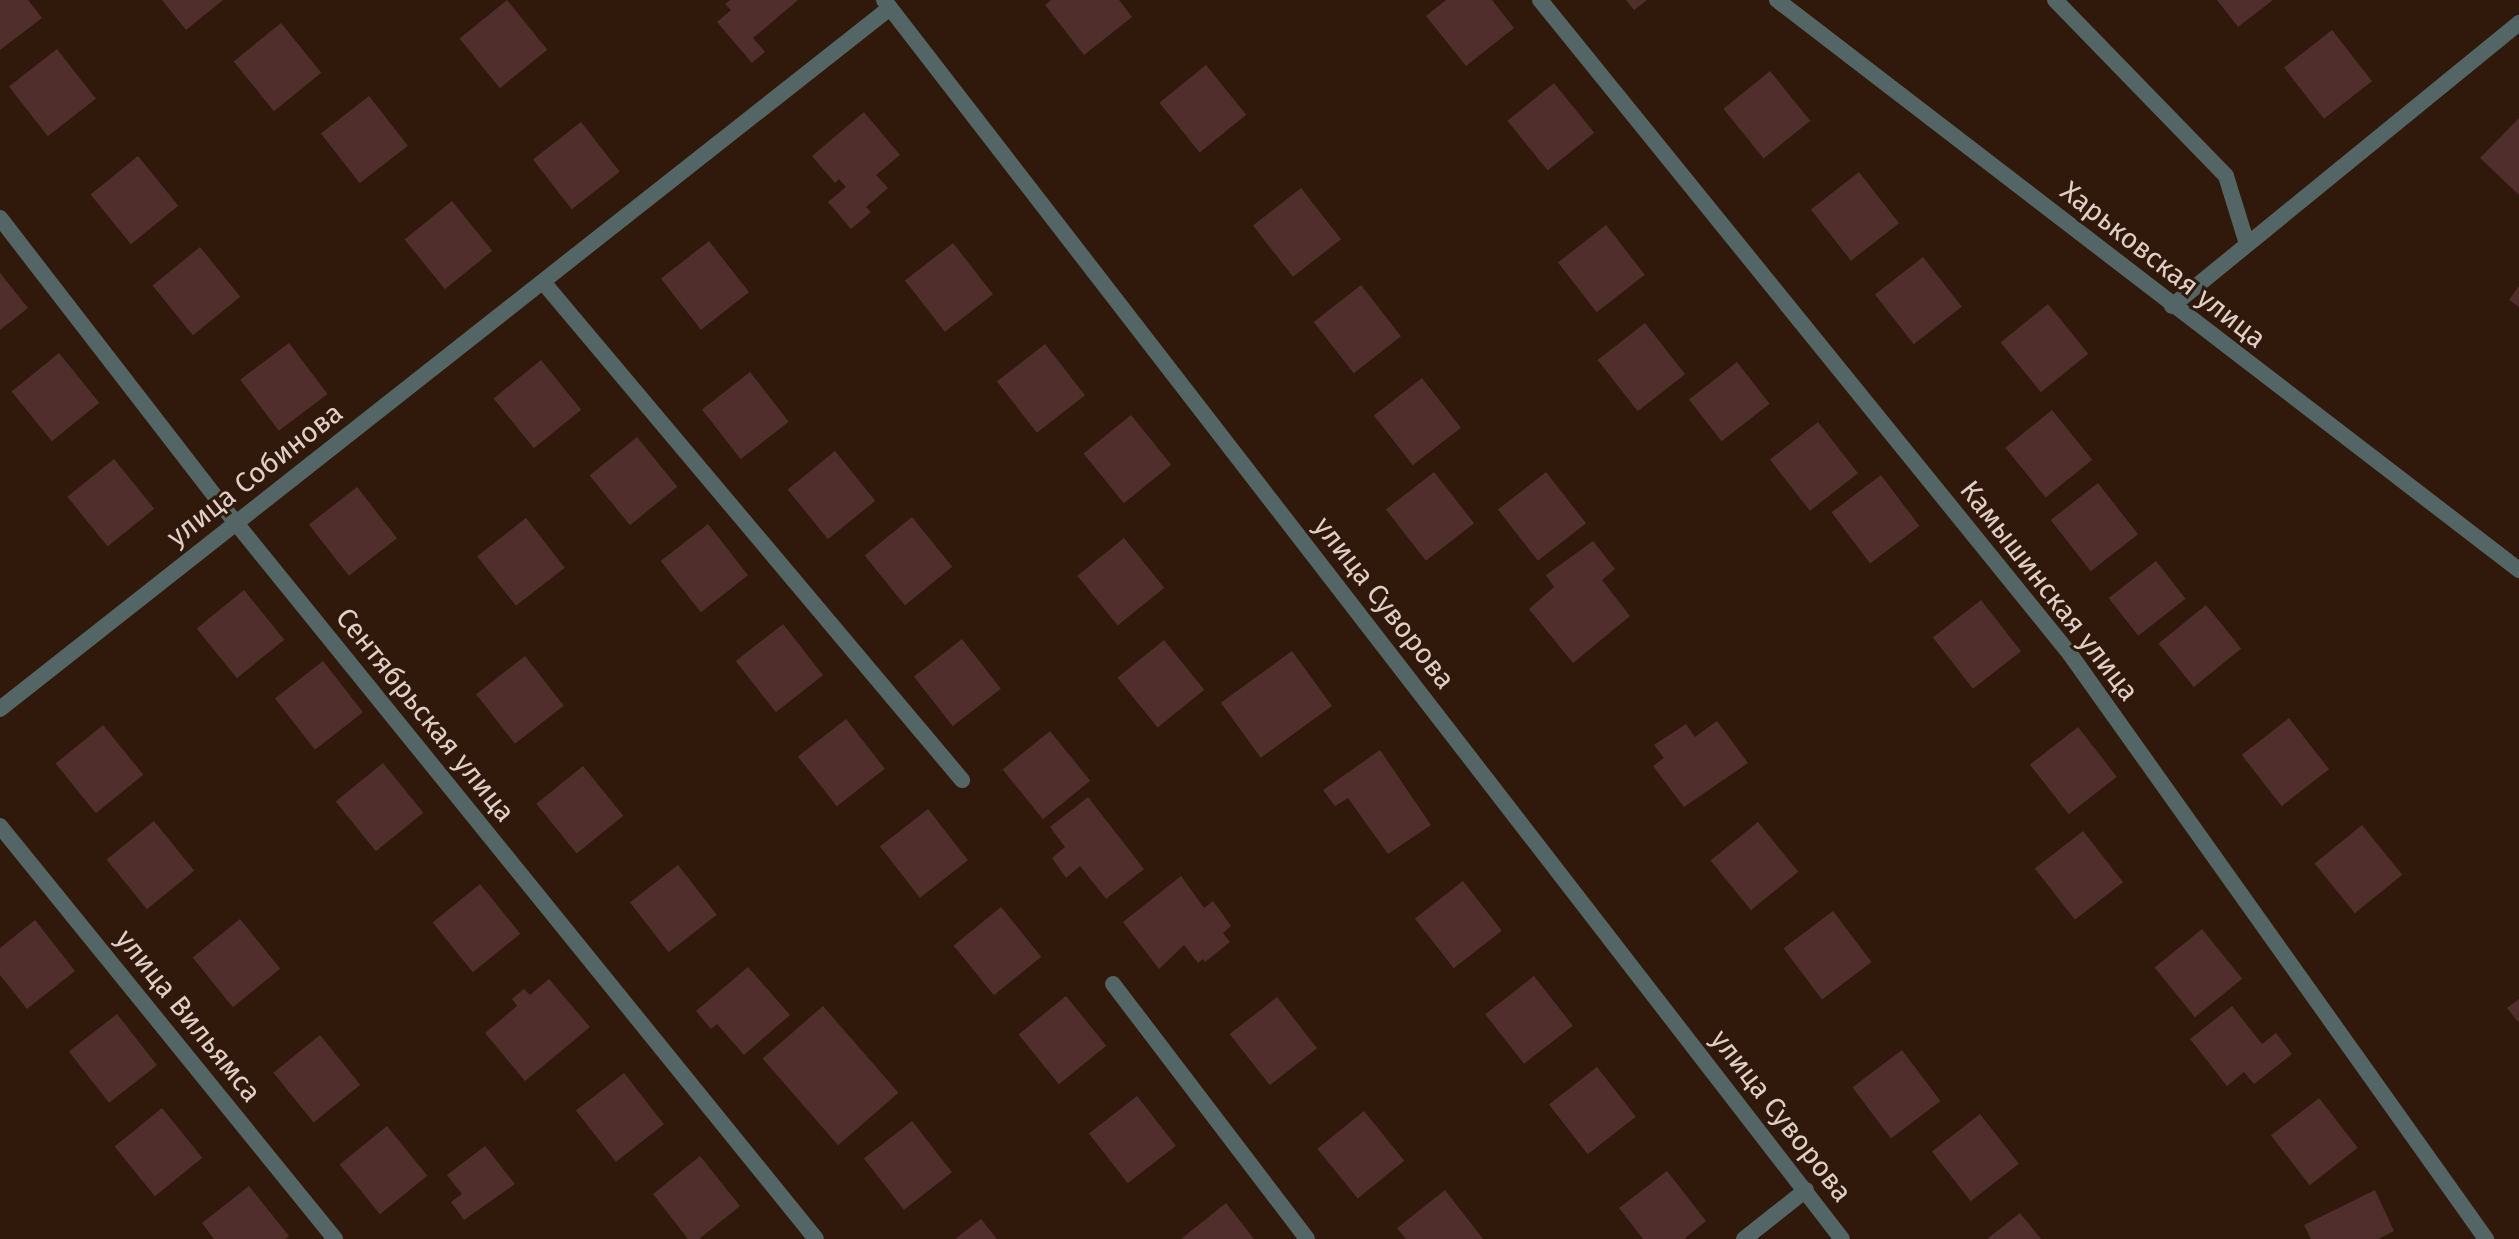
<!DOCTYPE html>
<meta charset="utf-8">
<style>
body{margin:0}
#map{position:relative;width:2519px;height:1239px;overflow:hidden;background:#30190b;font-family:"Fira Sans",sans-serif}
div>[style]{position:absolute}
.building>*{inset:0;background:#4f2e2b;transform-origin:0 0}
.service>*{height:16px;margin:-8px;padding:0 8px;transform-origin:8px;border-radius:8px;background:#536565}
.minor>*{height:16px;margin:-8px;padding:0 8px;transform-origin:8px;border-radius:8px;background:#536565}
.tertiary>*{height:16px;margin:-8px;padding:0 8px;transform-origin:8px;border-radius:8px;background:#536565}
span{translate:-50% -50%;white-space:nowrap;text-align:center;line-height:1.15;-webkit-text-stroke:6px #30190b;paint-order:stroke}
.street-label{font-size:28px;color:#e0cfc7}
</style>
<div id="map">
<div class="building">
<i style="clip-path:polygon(0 0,28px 0,42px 18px,0 50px)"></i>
<i style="clip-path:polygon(162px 0,223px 0,186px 30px)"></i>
<i style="left:507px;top:0;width:64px;height:61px;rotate:51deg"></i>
<i style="clip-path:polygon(730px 0,798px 0,753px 38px,765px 52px,752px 63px,717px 22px,731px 10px,725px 4px)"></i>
<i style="clip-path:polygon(1051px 0,1119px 0,1132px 17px,1084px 55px,1045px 5px)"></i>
<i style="clip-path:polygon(1446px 0,1492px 0,1514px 28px,1466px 66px,1426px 16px)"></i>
<i style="clip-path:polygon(1626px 0,1647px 0,1634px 10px)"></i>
<i style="clip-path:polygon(2217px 0,2273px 0,2238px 27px)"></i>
<i style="left:281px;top:23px;width:64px;height:61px;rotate:51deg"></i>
<i style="left:2332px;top:30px;width:65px;height:61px;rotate:52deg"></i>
<i style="left:57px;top:49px;width:63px;height:61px;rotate:52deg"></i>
<i style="left:1206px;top:65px;width:64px;height:60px;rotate:51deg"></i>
<i style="left:1770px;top:71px;width:64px;height:60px;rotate:51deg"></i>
<i style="left:1554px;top:83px;width:64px;height:60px;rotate:51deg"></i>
<i style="left:369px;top:96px;width:63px;height:61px;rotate:52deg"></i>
<i style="clip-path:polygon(864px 112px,900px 155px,876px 175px,888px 188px,866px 207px,871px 212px,851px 229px,828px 202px,846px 187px,839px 179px,835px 183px,812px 156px)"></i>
<i style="clip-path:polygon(2519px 118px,2519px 195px,2480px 158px)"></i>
<i style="left:581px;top:122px;width:63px;height:61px;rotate:52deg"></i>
<i style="left:138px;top:156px;width:64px;height:61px;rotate:51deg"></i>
<i style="left:1859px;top:172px;width:65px;height:61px;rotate:52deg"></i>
<i style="left:1301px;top:188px;width:65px;height:61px;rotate:52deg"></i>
<i style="left:452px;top:201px;width:64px;height:61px;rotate:51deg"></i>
<i style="left:1606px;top:225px;width:63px;height:61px;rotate:52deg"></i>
<i style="left:709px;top:241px;width:65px;height:61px;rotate:52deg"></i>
<i style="left:953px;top:243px;width:65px;height:61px;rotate:52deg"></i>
<i style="left:200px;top:247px;width:64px;height:61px;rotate:51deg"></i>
<i style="left:1923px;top:257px;width:63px;height:61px;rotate:52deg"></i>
<i style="clip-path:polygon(0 273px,28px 308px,0 330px)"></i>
<i style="left:1361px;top:285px;width:65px;height:60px;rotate:52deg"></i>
<i style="clip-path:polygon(2519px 286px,2519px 307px,2509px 300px)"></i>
<i style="left:2048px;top:304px;width:64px;height:61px;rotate:51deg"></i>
<i style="left:1645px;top:323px;width:65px;height:60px;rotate:52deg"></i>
<i style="left:289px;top:343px;width:64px;height:61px;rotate:53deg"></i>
<i style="left:1045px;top:344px;width:65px;height:61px;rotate:52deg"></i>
<i style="left:59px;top:353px;width:64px;height:61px;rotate:51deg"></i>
<i style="left:541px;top:360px;width:64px;height:61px;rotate:51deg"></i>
<i style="left:1737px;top:362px;width:53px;height:61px;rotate:52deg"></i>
<i style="left:750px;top:372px;width:63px;height:61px;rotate:52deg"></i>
<i style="left:1422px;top:378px;width:63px;height:61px;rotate:52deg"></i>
<i style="left:2052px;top:410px;width:64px;height:60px;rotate:51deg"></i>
<i style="left:1131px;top:415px;width:64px;height:61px;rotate:51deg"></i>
<i style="left:1818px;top:422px;width:65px;height:61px;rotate:52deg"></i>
<i style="left:637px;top:437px;width:64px;height:61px;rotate:51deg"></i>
<i style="left:835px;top:451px;width:64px;height:61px;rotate:51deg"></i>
<i style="left:114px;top:459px;width:64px;height:60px;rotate:51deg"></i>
<i style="left:1434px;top:472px;width:65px;height:61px;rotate:52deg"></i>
<i style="left:1546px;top:472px;width:65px;height:61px;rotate:52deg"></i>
<i style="left:1881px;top:475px;width:64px;height:62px;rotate:53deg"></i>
<i style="left:2098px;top:483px;width:65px;height:60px;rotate:52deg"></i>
<i style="left:357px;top:487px;width:65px;height:61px;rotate:52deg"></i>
<i style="left:912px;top:517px;width:64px;height:61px;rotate:51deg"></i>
<i style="left:526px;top:518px;width:63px;height:62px;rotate:52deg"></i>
<i style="left:708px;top:524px;width:65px;height:60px;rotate:52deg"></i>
<i style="left:1124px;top:538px;width:64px;height:60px;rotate:51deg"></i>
<i style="clip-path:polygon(1593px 541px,1615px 569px,1602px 580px,1630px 616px,1573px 663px,1529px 609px,1554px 587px,1546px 575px)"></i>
<i style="left:2156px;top:561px;width:48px;height:60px;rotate:52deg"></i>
<i style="left:244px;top:590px;width:64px;height:61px;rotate:51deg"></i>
<i style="left:1981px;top:600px;width:65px;height:61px;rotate:52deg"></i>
<i style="left:2206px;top:605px;width:56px;height:61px;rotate:51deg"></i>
<i style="left:783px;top:624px;width:65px;height:60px;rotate:52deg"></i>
<i style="left:962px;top:639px;width:63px;height:61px;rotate:52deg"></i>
<i style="left:1164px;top:640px;width:64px;height:60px;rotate:51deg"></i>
<i style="left:1292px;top:651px;width:68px;height:88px;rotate:54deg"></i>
<i style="left:525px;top:656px;width:63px;height:62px;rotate:52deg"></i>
<i style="left:323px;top:661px;width:65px;height:61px;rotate:52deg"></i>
<i style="left:2289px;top:718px;width:65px;height:60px;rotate:52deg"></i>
<i style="left:846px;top:719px;width:63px;height:61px;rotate:52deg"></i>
<i style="clip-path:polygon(1717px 721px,1748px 763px,1684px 807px,1653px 766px,1664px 758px,1654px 745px,1686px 724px,1695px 737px)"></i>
<i style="left:103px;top:725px;width:64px;height:61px;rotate:51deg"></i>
<i style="left:2078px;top:727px;width:63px;height:61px;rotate:52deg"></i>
<i style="left:1050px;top:731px;width:64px;height:61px;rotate:51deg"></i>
<i style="clip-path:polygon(1380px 750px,1431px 825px,1388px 854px,1348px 798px,1335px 806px,1323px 790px)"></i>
<i style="left:383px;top:763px;width:64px;height:61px;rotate:51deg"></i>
<i style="left:583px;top:766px;width:64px;height:60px;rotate:51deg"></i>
<i style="clip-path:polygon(1088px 797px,1144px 869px,1106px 899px,1080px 866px,1066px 878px,1052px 858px,1065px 847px,1050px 827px)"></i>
<i style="left:928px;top:809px;width:65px;height:61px;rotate:52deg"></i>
<i style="left:154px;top:821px;width:64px;height:61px;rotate:51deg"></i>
<i style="left:1758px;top:822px;width:64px;height:61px;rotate:51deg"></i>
<i style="left:2362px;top:825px;width:64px;height:61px;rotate:51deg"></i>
<i style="left:2083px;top:831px;width:65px;height:61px;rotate:52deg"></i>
<i style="left:678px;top:865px;width:63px;height:61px;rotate:52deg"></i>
<i style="clip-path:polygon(1181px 876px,1204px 908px,1213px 901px,1231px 926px,1223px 933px,1230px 942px,1205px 962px,1203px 959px,1198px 963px,1184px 945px,1159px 969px,1123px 922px)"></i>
<i style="left:1463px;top:881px;width:63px;height:61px;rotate:52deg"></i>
<i style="left:480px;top:884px;width:64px;height:61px;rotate:51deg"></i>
<i style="left:1001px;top:907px;width:64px;height:61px;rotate:51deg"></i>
<i style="left:1833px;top:911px;width:64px;height:62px;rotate:53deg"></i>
<i style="left:240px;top:919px;width:64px;height:61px;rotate:51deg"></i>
<i style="clip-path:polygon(35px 920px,75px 971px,27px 1009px,0 975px,0 948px)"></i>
<i style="left:2202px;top:929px;width:64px;height:61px;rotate:51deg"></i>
<i style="clip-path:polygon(748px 967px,790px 1015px,744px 1055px,717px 1024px,711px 1029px,696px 1011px)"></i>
<i style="left:1534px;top:976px;width:63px;height:62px;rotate:52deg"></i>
<i style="clip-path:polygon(549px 979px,590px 1027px,525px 1081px,485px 1033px,517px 1006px,512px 999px,524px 989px,530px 995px)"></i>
<i style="left:1066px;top:996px;width:64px;height:61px;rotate:51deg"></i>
<i style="left:1277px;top:997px;width:65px;height:60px;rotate:52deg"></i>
<i style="clip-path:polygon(2519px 999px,2519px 1023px,2507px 1008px)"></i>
<i style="left:823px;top:1006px;width:115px;height:80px;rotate:49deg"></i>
<i style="clip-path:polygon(2232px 1006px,2262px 1044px,2276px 1033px,2292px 1054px,2254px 1084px,2244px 1072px,2227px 1086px,2190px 1039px)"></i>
<i style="left:117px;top:1014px;width:65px;height:61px;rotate:52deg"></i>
<i style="left:320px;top:1035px;width:64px;height:60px;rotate:51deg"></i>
<i style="left:1902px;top:1050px;width:64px;height:62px;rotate:53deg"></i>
<i style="left:1597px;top:1067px;width:63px;height:61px;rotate:52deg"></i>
<i style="left:624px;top:1073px;width:65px;height:61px;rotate:52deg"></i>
<i style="left:1137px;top:1096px;width:63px;height:61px;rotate:52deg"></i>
<i style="left:2319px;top:1098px;width:63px;height:61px;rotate:52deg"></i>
<i style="left:162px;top:1108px;width:64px;height:61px;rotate:51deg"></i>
<i style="left:1364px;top:1111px;width:64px;height:60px;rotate:51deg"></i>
<i style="left:1980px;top:1114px;width:63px;height:61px;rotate:52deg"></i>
<i style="left:912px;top:1121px;width:65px;height:61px;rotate:52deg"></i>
<i style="left:387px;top:1126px;width:64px;height:61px;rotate:51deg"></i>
<i style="clip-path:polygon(485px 1146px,515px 1184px,464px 1220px,451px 1202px,462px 1194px,447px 1175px)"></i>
<i style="clip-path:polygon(700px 1156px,740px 1206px,699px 1239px,688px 1239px,653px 1194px)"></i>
<i style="clip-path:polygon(1667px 1171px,1706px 1221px,1684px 1239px,1643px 1239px,1619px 1208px)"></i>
<i style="clip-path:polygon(249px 1186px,289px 1236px,285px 1239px,214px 1239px,202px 1223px)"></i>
<i style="clip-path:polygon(1445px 1190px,1483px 1239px,1406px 1239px,1397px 1228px)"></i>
<i style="clip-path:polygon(2375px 1190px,2394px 1231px,2378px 1239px,2311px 1239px,2304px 1225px)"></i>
<i style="clip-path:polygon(1226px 1203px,1254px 1239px,1181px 1239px)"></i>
<i style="clip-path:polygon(2020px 1213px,2041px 1239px,1987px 1239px)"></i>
<i style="clip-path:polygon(981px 1219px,997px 1239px,955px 1239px)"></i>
</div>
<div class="service">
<i style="left:2055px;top:0;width:245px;rotate:45.8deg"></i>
<i style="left:2226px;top:176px;width:71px;rotate:72.8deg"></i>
<i style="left:2172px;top:306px;width:448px;rotate:-39.2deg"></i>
</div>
<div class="minor">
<i style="left:884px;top:0;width:1566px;rotate:52.29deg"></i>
<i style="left:1540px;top:0;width:842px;rotate:50.98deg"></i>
<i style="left:2070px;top:654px;width:718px;rotate:54.58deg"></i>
<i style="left:0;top:218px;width:386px;rotate:52.3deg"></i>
<i style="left:236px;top:523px;width:921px;rotate:50.99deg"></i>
<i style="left:543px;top:282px;width:651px;rotate:49.92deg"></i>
<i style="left:0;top:709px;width:1133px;rotate:-38.23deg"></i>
<i style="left:0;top:826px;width:532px;rotate:50.95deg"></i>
<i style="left:1113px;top:984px;width:320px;rotate:52.7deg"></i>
<i style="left:1744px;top:1239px;width:79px;rotate:-38.3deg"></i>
</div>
<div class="tertiary">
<i style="left:1777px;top:0;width:936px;rotate:37.53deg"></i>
</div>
<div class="street-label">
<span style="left:2163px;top:265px;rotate:38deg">Харьковская улица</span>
<span style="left:255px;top:475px;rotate:-38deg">улица Собинова</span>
<span style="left:2049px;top:591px;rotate:52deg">Камышинская улица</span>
<span style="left:1384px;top:603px;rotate:52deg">улица Суворова</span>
<span style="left:425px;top:715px;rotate:51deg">Сентябрьская улица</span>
<span style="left:188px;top:1016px;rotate:51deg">улица Вильямса</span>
<span style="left:1781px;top:1116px;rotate:52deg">улица Суворова</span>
</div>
</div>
